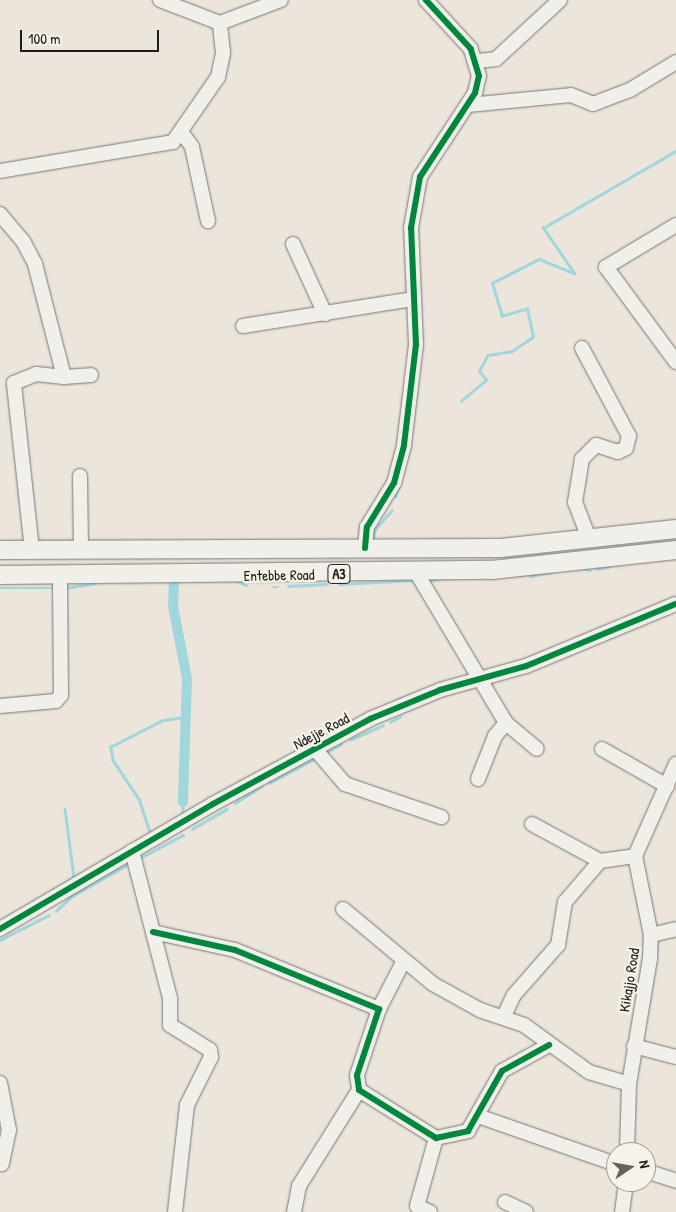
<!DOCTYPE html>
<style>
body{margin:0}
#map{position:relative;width:676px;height:1212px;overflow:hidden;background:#ebe5db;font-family:"Patrick Hand",sans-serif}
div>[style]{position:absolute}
.stream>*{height:2.5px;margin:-1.25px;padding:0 1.25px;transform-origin:1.25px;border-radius:1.25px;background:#a1d6dd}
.canal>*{height:10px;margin:-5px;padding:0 5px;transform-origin:5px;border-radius:5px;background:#a1d6dd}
.roads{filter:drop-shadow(0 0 1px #797672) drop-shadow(0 0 1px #797672)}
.minor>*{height:14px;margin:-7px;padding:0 7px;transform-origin:7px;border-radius:7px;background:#f1efea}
.major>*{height:18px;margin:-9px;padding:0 9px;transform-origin:9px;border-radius:9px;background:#f1efea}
.cycleway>*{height:6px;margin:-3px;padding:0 3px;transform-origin:3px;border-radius:3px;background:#00873e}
span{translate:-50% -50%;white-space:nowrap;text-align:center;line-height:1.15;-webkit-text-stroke:4.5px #f7f3e8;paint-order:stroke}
.shield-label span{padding:1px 4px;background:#f7f3e8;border:1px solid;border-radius:4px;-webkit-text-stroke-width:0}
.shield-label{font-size:14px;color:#1c1c1c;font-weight:700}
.street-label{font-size:15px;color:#1c1c1c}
.north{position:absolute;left:606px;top:1142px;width:50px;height:50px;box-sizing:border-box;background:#f7f3e8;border:1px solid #9f9d96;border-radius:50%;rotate:78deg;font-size:14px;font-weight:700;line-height:20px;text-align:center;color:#1c1c1c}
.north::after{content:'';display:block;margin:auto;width:18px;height:22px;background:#64625f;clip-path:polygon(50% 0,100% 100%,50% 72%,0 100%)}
.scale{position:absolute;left:20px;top:30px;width:139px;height:22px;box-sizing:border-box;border:2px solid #1c1c1c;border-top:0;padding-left:6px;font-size:15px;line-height:18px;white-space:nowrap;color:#1c1c1c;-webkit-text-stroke:4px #f7f3e8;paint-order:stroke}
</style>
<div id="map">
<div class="stream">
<i style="left:461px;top:401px;width:33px;rotate:-40deg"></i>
<i style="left:486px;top:380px;width:11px;rotate:-128deg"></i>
<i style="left:479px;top:371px;width:18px;rotate:-61deg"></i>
<i style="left:488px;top:355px;width:24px;rotate:-9deg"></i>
<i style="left:512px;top:351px;width:25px;rotate:-34deg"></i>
<i style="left:533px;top:337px;width:29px;rotate:-102deg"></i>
<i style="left:527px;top:309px;width:26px;rotate:164deg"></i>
<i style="left:502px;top:316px;width:34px;rotate:-107deg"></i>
<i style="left:492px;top:283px;width:53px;rotate:-27.1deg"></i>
<i style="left:539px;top:259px;width:38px;rotate:22deg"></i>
<i style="left:574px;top:273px;width:55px;rotate:-124.6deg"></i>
<i style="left:543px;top:228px;width:154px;rotate:-30.1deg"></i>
<i style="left:395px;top:497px;width:9px;rotate:-72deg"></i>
<i style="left:372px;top:542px;width:13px;rotate:-77deg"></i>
<i style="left:375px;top:529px;width:25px;rotate:-48deg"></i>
<i style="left:582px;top:568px;width:8px;rotate:14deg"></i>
<i style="left:597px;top:569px;width:13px;rotate:-13deg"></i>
<i style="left:515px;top:576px;width:9px"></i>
<i style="left:530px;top:576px;width:22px;rotate:-10deg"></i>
<i style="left:430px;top:580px;width:8px;rotate:-7deg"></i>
<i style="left:237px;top:581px;width:10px;rotate:24deg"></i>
<i style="left:339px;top:584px;width:76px;rotate:-3deg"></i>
<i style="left:288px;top:586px;width:39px;rotate:-3deg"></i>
<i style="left:273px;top:587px;width:5px"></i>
<i style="left:0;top:588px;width:55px"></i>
<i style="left:65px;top:588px;width:30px;rotate:-9deg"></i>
<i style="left:393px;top:702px;width:12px;rotate:-24deg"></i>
<i style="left:390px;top:722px;width:11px;rotate:-27deg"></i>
<i style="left:323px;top:736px;width:9px;rotate:-27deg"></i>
<i style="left:350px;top:740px;width:36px;rotate:-24deg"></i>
<i style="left:293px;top:753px;width:25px;rotate:-29deg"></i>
<i style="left:325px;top:753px;width:18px;rotate:-29deg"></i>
<i style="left:269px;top:783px;width:51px;rotate:-28.1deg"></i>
<i style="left:235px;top:803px;width:31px;rotate:-32deg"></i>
<i style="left:65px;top:809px;width:69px;rotate:82.5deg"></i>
<i style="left:182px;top:816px;width:14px;rotate:-86deg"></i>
<i style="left:192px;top:829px;width:40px;rotate:-29.7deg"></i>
<i style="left:150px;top:834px;width:36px;rotate:-108deg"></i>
<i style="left:139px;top:800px;width:47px;rotate:-123.7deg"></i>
<i style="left:113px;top:761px;width:14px;rotate:-102deg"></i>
<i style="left:110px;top:747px;width:59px;rotate:-27deg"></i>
<i style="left:163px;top:720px;width:21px;rotate:-8deg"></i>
<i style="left:140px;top:858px;width:49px;rotate:-28.1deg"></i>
<i style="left:53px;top:890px;width:32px;rotate:-30deg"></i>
<i style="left:56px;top:911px;width:22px;rotate:-43deg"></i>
<i style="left:72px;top:896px;width:67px;rotate:-29.6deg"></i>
<i style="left:0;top:940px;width:55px;rotate:-27deg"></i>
</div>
<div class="canal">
<i style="left:174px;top:580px;width:26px;rotate:92deg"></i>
<i style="left:173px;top:606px;width:74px;rotate:79.1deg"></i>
<i style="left:187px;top:679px;width:123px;rotate:91.9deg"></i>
</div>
<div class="roads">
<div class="minor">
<i style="left:160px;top:0;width:64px;rotate:21deg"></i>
<i style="left:220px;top:23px;width:65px;rotate:-20.7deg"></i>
<i style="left:478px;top:61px;width:18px;rotate:-6deg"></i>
<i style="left:496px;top:59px;width:87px;rotate:-42.7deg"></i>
<i style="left:468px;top:105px;width:103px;rotate:-5.5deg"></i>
<i style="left:571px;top:95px;width:24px;rotate:22deg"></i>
<i style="left:593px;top:104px;width:40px;rotate:-21deg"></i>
<i style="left:630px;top:90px;width:54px;rotate:-31.3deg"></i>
<i style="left:182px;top:133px;width:17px;rotate:54deg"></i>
<i style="left:192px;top:147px;width:76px;rotate:77.8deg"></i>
<i style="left:0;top:171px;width:175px;rotate:-9.5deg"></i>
<i style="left:173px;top:142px;width:79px;rotate:-55.3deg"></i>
<i style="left:218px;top:77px;width:25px;rotate:-78deg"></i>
<i style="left:223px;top:53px;width:30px;rotate:-96deg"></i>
<i style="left:0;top:214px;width:38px;rotate:50deg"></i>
<i style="left:24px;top:243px;width:24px;rotate:62deg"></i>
<i style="left:35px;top:264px;width:117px;rotate:75.6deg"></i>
<i style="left:64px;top:377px;width:27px;rotate:-4deg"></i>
<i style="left:676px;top:225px;width:82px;rotate:149deg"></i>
<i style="left:606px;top:267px;width:118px;rotate:53.6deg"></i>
<i style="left:293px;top:244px;width:77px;rotate:65.4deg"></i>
<i style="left:243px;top:326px;width:173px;rotate:-9deg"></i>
<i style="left:582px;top:348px;width:100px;rotate:61.9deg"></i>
<i style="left:629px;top:436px;width:12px;rotate:104deg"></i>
<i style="left:626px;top:448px;width:9px;rotate:153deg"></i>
<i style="left:618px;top:452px;width:23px;rotate:-162deg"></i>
<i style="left:596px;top:445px;width:20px;rotate:135deg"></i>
<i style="left:582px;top:459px;width:44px;rotate:99.2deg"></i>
<i style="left:575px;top:502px;width:36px;rotate:69deg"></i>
<i style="left:588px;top:536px;width:8px;rotate:30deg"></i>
<i style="left:80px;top:476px;width:74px;rotate:89.2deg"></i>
<i style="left:365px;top:548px;width:21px;rotate:-85deg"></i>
<i style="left:367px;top:527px;width:52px;rotate:-58.5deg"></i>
<i style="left:394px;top:483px;width:39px;rotate:-75deg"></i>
<i style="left:404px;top:445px;width:101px;rotate:-83.2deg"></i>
<i style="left:416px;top:345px;width:117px;rotate:-92.4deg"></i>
<i style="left:411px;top:228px;width:52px;rotate:-80deg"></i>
<i style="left:420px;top:177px;width:100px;rotate:-56.8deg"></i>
<i style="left:475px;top:93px;width:17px;rotate:-77deg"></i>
<i style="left:479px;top:76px;width:28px;rotate:-107deg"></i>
<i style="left:471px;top:49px;width:67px;rotate:-132.6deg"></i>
<i style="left:32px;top:550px;width:168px;rotate:-96.2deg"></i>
<i style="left:14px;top:383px;width:24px;rotate:-22deg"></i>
<i style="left:36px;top:374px;width:28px;rotate:6deg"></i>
<i style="left:416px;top:572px;width:176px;rotate:59.2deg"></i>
<i style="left:506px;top:723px;width:40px;rotate:40deg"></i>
<i style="left:0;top:706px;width:56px;rotate:-5.1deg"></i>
<i style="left:56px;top:701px;width:8px;rotate:-50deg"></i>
<i style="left:61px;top:695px;width:119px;rotate:-90.5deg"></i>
<i style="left:314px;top:748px;width:48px;rotate:49.3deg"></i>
<i style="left:345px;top:784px;width:102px;rotate:19deg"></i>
<i style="left:602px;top:749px;width:75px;rotate:29.6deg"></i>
<i style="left:478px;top:779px;width:46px;rotate:-68.4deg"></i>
<i style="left:495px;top:736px;width:17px;rotate:-50deg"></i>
<i style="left:532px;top:824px;width:77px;rotate:28.6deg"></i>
<i style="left:132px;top:851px;width:152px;rotate:75.5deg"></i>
<i style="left:170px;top:998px;width:27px;rotate:90deg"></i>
<i style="left:170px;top:1025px;width:47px;rotate:32deg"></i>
<i style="left:210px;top:1050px;width:7px;rotate:82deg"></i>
<i style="left:211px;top:1057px;width:54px;rotate:116.6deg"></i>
<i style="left:187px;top:1105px;width:108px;rotate:96.4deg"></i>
<i style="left:343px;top:909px;width:117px;rotate:39.8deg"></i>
<i style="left:433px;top:984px;width:54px;rotate:29deg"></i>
<i style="left:480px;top:1010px;width:46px;rotate:18.8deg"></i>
<i style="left:524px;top:1025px;width:80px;rotate:35.9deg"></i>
<i style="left:589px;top:1072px;width:42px;rotate:16.7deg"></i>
<i style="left:0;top:929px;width:247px;rotate:-30.4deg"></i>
<i style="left:213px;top:804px;width:179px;rotate:-28.4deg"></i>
<i style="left:370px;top:719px;width:76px;rotate:-22.5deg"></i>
<i style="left:440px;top:690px;width:89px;rotate:-15.6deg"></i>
<i style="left:526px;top:666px;width:162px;rotate:-22.5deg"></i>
<i style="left:153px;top:932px;width:84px;rotate:12.4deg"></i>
<i style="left:235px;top:950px;width:156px;rotate:22.3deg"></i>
<i style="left:379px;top:1009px;width:70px;rotate:108.4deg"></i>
<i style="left:357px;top:1075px;width:15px;rotate:82deg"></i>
<i style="left:359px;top:1090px;width:91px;rotate:31.9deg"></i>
<i style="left:436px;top:1138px;width:33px;rotate:-12deg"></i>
<i style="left:468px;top:1131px;width:69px;rotate:-60.5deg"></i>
<i style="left:502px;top:1071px;width:54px;rotate:-29deg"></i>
<i style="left:651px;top:935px;width:26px;rotate:-13deg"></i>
<i style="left:379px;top:1009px;width:53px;rotate:-62.9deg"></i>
<i style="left:504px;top:1016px;width:23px;rotate:-65deg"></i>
<i style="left:514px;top:995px;width:67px;rotate:-48.7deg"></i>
<i style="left:558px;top:945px;width:44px;rotate:-80.8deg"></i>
<i style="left:565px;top:902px;width:54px;rotate:-49.5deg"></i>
<i style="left:600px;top:861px;width:35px;rotate:-8deg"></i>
<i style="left:634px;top:1046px;width:43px;rotate:14.7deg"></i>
<i style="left:0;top:1083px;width:48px;rotate:79.2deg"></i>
<i style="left:9px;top:1130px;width:35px;rotate:102deg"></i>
<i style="left:478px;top:1116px;width:146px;rotate:19.2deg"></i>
<i style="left:627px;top:1152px;width:68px;rotate:-88.3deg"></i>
<i style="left:629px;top:1084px;width:127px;rotate:-80.5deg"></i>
<i style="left:650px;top:959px;width:24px;rotate:-88deg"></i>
<i style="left:651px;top:935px;width:81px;rotate:-101.4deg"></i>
<i style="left:635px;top:856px;width:101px;rotate:-66deg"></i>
<i style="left:646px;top:1171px;width:32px;rotate:18deg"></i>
<i style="left:505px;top:1202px;width:23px;rotate:25deg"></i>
<i style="left:294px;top:1212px;width:26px;rotate:-79deg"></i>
<i style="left:299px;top:1186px;width:113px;rotate:-58deg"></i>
<i style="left:430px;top:1212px;width:14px;rotate:-155deg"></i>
<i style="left:417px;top:1206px;width:71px;rotate:-74.4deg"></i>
<i style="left:622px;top:1212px;width:30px;rotate:-82deg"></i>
</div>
<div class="major">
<i style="left:0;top:550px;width:501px;rotate:-0.23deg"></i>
<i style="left:501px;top:548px;width:176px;rotate:-6.2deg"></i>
<i style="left:0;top:575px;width:492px;rotate:-0.6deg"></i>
<i style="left:492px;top:570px;width:185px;rotate:-6.2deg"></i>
</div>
</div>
<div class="cycleway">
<i style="left:365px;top:548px;width:21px;rotate:-85deg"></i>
<i style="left:367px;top:527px;width:52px;rotate:-58.5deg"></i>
<i style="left:394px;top:483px;width:39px;rotate:-75deg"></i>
<i style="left:404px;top:445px;width:101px;rotate:-83.2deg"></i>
<i style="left:416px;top:345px;width:117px;rotate:-92.4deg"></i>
<i style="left:411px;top:228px;width:52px;rotate:-80deg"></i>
<i style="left:420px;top:177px;width:100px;rotate:-56.8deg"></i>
<i style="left:475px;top:93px;width:17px;rotate:-77deg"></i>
<i style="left:479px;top:76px;width:28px;rotate:-107deg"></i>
<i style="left:471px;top:49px;width:67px;rotate:-132.6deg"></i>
<i style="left:0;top:929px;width:247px;rotate:-30.4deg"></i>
<i style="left:213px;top:804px;width:179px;rotate:-28.4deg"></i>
<i style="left:370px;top:719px;width:76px;rotate:-22.5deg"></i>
<i style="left:440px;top:690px;width:89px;rotate:-15.6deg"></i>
<i style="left:526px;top:666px;width:162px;rotate:-22.5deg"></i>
<i style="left:153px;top:932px;width:84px;rotate:12.4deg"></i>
<i style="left:235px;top:950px;width:156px;rotate:22.3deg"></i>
<i style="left:379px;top:1009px;width:70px;rotate:108.4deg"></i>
<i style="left:357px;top:1075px;width:15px;rotate:82deg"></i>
<i style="left:359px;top:1090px;width:91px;rotate:31.9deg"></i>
<i style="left:436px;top:1138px;width:33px;rotate:-12deg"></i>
<i style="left:468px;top:1131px;width:69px;rotate:-60.5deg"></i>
<i style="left:502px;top:1071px;width:54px;rotate:-29deg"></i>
</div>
<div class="shield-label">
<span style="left:339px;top:574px">A3</span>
</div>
<div class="street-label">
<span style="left:279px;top:575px;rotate:-1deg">Entebbe Road</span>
<span style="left:321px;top:731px;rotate:-28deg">Ndejje Road</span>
<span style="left:629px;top:980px;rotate:-81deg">Kikajjo Road</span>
</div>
<div class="north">N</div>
<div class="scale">100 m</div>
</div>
